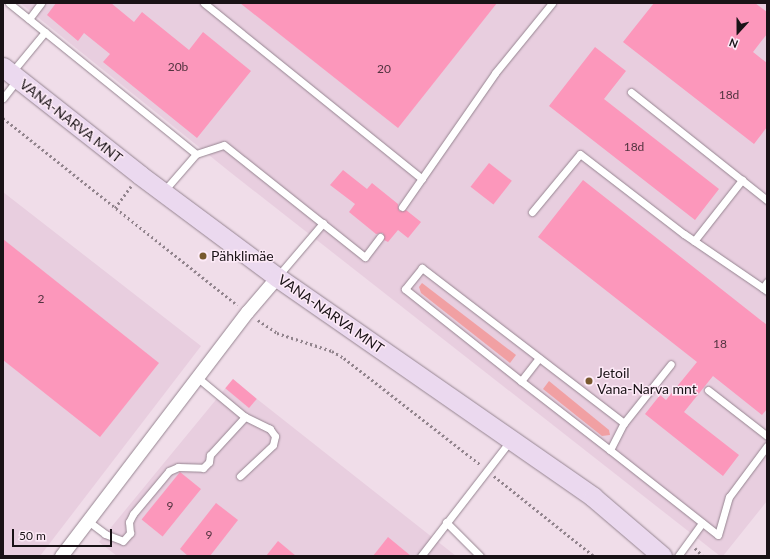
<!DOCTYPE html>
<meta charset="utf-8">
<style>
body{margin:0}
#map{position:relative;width:770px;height:559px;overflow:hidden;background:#f0dde9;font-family:Lato,sans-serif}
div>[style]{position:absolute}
.built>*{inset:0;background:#e8cedf}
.green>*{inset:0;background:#f1a0a3}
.building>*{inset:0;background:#fc97bb;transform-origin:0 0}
.path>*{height:2.5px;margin-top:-1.25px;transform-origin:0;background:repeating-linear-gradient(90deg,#92848d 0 2px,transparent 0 5px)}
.roads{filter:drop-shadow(0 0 1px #968591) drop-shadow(0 0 1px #968591)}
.service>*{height:7px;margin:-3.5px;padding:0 3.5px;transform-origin:3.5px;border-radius:3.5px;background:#fff}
.minor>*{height:13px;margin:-6.5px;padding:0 6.5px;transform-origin:6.5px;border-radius:6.5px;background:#fff}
.secondary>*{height:19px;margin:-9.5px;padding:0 9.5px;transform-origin:9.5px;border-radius:9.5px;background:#ebd9ef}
.dots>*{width:11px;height:11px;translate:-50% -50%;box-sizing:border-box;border:2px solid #fdeaf7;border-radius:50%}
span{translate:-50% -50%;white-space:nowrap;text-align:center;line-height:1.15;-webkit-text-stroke:3px #fdeaf7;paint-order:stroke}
.number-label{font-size:12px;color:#52333f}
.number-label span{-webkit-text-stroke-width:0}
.street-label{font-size:14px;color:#191216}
.poi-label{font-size:14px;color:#191216}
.left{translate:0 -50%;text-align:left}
.frame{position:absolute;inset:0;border:4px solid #191216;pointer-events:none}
.north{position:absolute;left:718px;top:12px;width:40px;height:40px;-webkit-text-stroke:3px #fdeaf7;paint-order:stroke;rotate:201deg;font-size:11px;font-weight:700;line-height:16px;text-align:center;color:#191216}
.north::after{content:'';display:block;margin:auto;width:14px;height:18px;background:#191216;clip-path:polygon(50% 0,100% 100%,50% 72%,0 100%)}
.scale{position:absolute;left:12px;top:529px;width:100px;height:18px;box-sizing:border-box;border:2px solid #191216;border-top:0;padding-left:5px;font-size:12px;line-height:14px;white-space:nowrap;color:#191216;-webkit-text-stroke:3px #fdeaf7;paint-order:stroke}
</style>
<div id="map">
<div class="built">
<i style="clip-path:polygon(20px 3px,767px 3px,767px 501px,723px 556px,720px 556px,230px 172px)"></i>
<i style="clip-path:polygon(3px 192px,201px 346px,40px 556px,3px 556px)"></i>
<i style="clip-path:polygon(233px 379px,257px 399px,456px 556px,117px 556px,99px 542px)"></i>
</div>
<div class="green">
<i style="clip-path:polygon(422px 283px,516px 355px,510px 363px,421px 293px,419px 287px)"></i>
<i style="clip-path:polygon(549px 381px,609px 430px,610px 435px,602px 436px,543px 389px)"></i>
</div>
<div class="building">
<i style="clip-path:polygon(56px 3px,111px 3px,134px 22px,142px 12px,189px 50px,203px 32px,251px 71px,197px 138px,103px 62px,110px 54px,84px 33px,78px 41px,47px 15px)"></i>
<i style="clip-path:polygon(240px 3px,497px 3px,398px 128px)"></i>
<i style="clip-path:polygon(654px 3px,755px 3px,767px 12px,767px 34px,753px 52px,767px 63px,767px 127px,754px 144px,623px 42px)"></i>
<i style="clip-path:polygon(595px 47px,626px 71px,604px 99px,719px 189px,695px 220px,549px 106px)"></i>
<i style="left:489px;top:163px;width:29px;height:30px;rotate:38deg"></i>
<i style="clip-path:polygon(343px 170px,367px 189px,372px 183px,398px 204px,399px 211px,406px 210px,421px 222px,408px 238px,398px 230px,388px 242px,384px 240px,383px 233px,376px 234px,349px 212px,355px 204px,330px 185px)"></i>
<i style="clip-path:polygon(583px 180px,767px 325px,767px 409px,762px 415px,713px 376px,684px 412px,739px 455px,723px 476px,645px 414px,660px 395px,666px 400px,697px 362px,538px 237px)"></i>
<i style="clip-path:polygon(3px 239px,159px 363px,100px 437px,3px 360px)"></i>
<i style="left:233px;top:379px;width:31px;height:12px;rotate:40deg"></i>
<i style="left:180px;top:472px;width:27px;height:61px;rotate:39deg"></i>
<i style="clip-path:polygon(216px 503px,238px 520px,210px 556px,188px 556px,180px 549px)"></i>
<i style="clip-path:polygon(388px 537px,411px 556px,373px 556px)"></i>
<i style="clip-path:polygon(278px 541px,296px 556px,266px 556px)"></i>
</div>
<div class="path">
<i style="left:3px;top:118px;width:300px;rotate:38.6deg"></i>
<i style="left:115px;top:208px;width:27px;rotate:-54deg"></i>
<i style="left:258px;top:320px;width:23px;rotate:34deg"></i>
<i style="left:277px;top:333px;width:58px;rotate:18.1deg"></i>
<i style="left:332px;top:351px;width:14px;rotate:30deg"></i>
<i style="left:344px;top:358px;width:174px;rotate:38deg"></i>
<i style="left:494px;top:476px;width:128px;rotate:38.7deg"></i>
<i style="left:695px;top:548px;width:11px;rotate:45deg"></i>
</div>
<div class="roads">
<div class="service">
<i style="left:9px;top:3px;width:240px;rotate:38.9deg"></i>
<i style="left:204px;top:3px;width:280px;rotate:38.9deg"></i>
<i style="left:29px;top:19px;width:20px;rotate:-53deg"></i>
<i style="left:12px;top:72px;width:52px;rotate:-50.5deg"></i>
<i style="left:631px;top:92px;width:174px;rotate:38.5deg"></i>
<i style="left:3px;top:98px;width:24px;rotate:-52deg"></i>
<i style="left:163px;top:192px;width:50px;rotate:-49deg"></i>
<i style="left:196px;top:154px;width:29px;rotate:-18deg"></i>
<i style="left:224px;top:145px;width:180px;rotate:38.5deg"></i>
<i style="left:365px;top:257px;width:25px;rotate:-53deg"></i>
<i style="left:402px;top:207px;width:163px;rotate:-55.2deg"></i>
<i style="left:495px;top:73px;width:90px;rotate:-50.8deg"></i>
<i style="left:532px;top:212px;width:75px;rotate:-50.4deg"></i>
<i style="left:580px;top:154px;width:131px;rotate:37.6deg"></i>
<i style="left:684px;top:234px;width:96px;rotate:34.4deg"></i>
<i style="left:694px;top:241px;width:78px;rotate:-51.8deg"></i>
<i style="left:277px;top:277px;width:71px;rotate:-49.6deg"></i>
<i style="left:767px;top:282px;width:7px;rotate:124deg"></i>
<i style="left:763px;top:288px;width:5px;rotate:37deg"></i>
<i style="left:521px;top:381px;width:29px;rotate:-52deg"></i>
<i style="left:708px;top:390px;width:75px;rotate:37.9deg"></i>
<i style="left:624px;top:423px;width:75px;rotate:-51.5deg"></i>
<i style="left:610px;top:450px;width:30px;rotate:-63deg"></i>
<i style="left:624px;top:423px;width:255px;rotate:-142.5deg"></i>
<i style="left:422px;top:268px;width:27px;rotate:129deg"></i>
<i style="left:405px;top:289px;width:148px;rotate:38.4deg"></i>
<i style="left:521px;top:381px;width:113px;rotate:37.8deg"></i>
<i style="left:610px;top:450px;width:137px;rotate:38.2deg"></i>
<i style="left:718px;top:535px;width:40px;rotate:-74deg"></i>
<i style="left:729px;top:497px;width:64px;rotate:-53.3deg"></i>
<i style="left:240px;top:476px;width:45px;rotate:-43.2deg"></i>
<i style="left:273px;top:445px;width:9px;rotate:-77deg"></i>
<i style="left:275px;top:436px;width:9px;rotate:-126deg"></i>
<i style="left:270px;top:429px;width:28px;rotate:-154deg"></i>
<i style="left:88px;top:521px;width:21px;rotate:37deg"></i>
<i style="left:105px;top:534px;width:19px;rotate:21deg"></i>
<i style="left:123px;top:541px;width:11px;rotate:-49deg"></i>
<i style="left:130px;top:533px;width:11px;rotate:-95deg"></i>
<i style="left:129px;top:522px;width:9px;rotate:-63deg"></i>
<i style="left:133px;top:514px;width:56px;rotate:-50.1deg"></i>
<i style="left:169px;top:471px;width:10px;rotate:-24deg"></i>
<i style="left:178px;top:467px;width:25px;rotate:2deg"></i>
<i style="left:203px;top:468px;width:8px;rotate:-45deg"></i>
<i style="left:209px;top:462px;width:7px;rotate:-82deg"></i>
<i style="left:210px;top:455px;width:52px;rotate:-47.4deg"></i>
<i style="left:245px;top:417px;width:61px;rotate:-140.3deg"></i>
<i style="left:446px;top:522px;width:48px;rotate:45deg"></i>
<i style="left:421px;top:556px;width:145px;rotate:-52.3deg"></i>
<i style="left:678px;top:556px;width:41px;rotate:-54deg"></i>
</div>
<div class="minor">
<i style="left:61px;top:556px;width:307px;rotate:-52.7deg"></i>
<i style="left:247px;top:312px;width:46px;rotate:-49.4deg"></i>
</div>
<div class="secondary">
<i style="left:3px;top:67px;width:174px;rotate:38.2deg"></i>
<i style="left:140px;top:175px;width:171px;rotate:36.7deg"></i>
<i style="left:277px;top:277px;width:385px;rotate:34.8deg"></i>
<i style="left:593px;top:497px;width:91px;rotate:40.5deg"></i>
</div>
</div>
<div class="dots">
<i style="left:203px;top:256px;background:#78592e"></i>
<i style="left:589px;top:381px;background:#78592e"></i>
</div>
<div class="number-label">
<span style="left:178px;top:67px">20b</span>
<span style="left:384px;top:69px">20</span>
<span style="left:729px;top:95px">18d</span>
<span style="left:634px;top:147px">18d</span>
<span style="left:41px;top:299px">2</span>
<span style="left:720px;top:344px">18</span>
<span style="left:170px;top:506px">9</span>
<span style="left:209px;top:535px">9</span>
</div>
<div class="street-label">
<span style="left:71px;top:121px;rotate:38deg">VANA-NARVA MNT</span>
<span style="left:331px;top:314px;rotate:35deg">VANA-NARVA MNT</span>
</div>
<div class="poi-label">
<span class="left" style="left:211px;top:256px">Pähklimäe</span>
<span class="left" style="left:597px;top:381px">Jetoil<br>Vana-Narva mnt</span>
</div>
<div class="frame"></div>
<div class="north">N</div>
<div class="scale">50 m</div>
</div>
